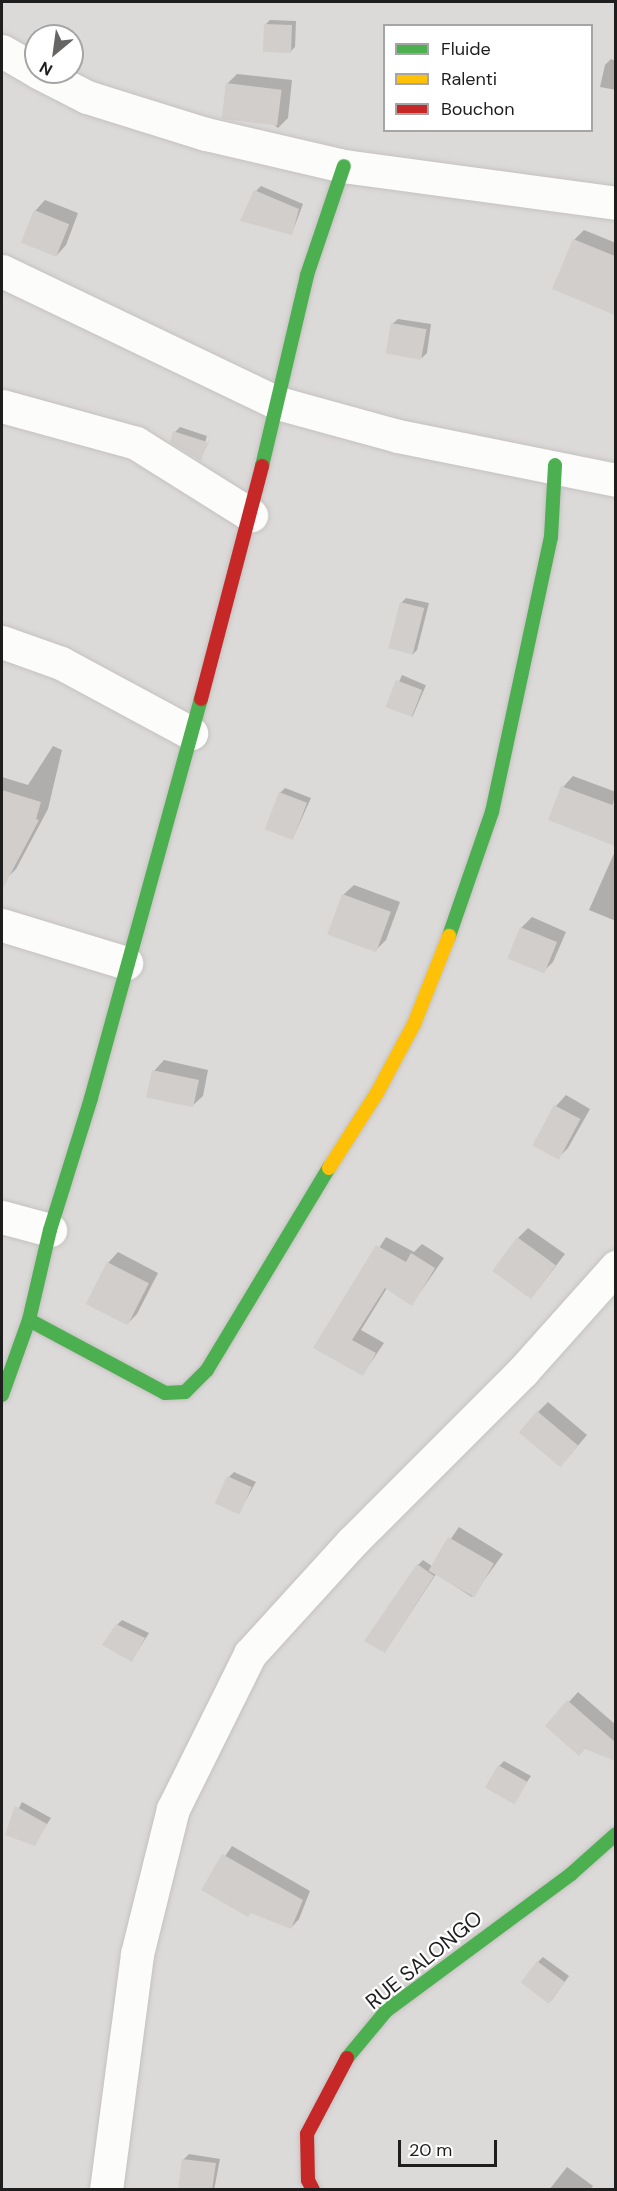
<!DOCTYPE html>
<style>
body{margin:0}
#map{position:relative;width:617px;height:2191px;overflow:hidden;background:#edeae7;font-family:"DM Sans",sans-serif}
div>[style]{position:absolute}
.residential>*{inset:0;background:#dcdad8}
.shadow>*{inset:0;background:#0003;transform-origin:0 0}
.building>*{inset:0;background:#d1cecc;transform-origin:0 0}
.roads{filter:drop-shadow(0 0 2px #c4c2c1) drop-shadow(0 0 2px #c4c2c1)}
.street>*{height:33px;margin:-16.5px;padding:0 16.5px;transform-origin:16.5px;border-radius:16.5px;background:#fcfcfb}
.fast>*{height:14px;margin:-7px;padding:0 7px;transform-origin:7px;border-radius:7px;background:#4caf50}
.slow>*{height:14px;margin:-7px;padding:0 7px;transform-origin:7px;border-radius:7px;background:#ffc107}
.jam>*{height:14px;margin:-7px;padding:0 7px;transform-origin:7px;border-radius:7px;background:#c62828}
span{translate:-50% -50%;white-space:nowrap;text-align:center;line-height:1.15;-webkit-text-stroke:4.5px #fff;paint-order:stroke}
.street-label{font-size:21px;color:#1e1e1e}
.frame{position:absolute;inset:0;border:3px solid #1e1e1e;pointer-events:none}
.legend{position:absolute;left:383px;top:24px;width:210px;height:108px;box-sizing:border-box;background:#fff;border:2px solid #a5a5a5;margin:0;padding:8px 10px;list-style:none;font-size:18px;color:#1e1e1e}
.legend li{display:flex;align-items:center;gap:12px;height:30px}
.legend b{width:30px;border:2px solid #a5a5a5}
.north{position:absolute;left:24px;top:24px;width:60px;height:60px;box-sizing:border-box;background:#fff;border:2px solid #a5a5a5;border-radius:50%;rotate:209deg;font-size:16px;font-weight:700;line-height:24px;text-align:center;color:#1e1e1e}
.north::after{content:'';display:block;margin:auto;width:21px;height:27px;background:#666564;clip-path:polygon(50% 0,100% 100%,50% 72%,0 100%)}
.scale{position:absolute;left:398px;top:2140px;width:99px;height:27px;box-sizing:border-box;border:3px solid #1e1e1e;border-top:0;padding-left:8px;font-size:18px;line-height:21px;white-space:nowrap;color:#1e1e1e;-webkit-text-stroke:4px #fff;paint-order:stroke}
</style>
<div id="map">
<div class="residential">
<i style="clip-path:polygon(evenodd,2px 2px,615px 2px,615px 2189px,2px 2189px,2px 2px,384px 26px,592px 26px,592px 130px,384px 130px,384px 26px,2px 2px,36px 36px,72px 36px,72px 72px,36px 72px,36px 36px)"></i>
</div>
<div class="shadow">
<i style="clip-path:polygon(270px 20px,296px 21px,295px 47px,290px 52px,265px 25px)"></i>
<i style="clip-path:polygon(611px 59px,616px 61px,616px 90px,600px 87px,605px 65px)"></i>
<i style="clip-path:polygon(237px 74px,292px 80px,288px 118px,278px 128px,227px 84px)"></i>
<i style="clip-path:polygon(261px 186px,303px 204px,292px 233px,256px 191px)"></i>
<i style="clip-path:polygon(45px 200px,78px 213px,66px 245px,56px 256px,35px 211px)"></i>
<i style="clip-path:polygon(584px 230px,616px 243px,616px 314px,554px 288px,575px 239px)"></i>
<i style="clip-path:polygon(398px 319px,431px 324px,427px 353px,422px 358px,392px 324px)"></i>
<i style="clip-path:polygon(180px 427px,207px 436px,201px 455px,211px 437px,200px 459px,175px 432px)"></i>
<i style="clip-path:polygon(406px 598px,429px 603px,417px 650px,412px 655px,401px 603px)"></i>
<i style="left:402px;top:675px;width:26px;height:34px;rotate:23deg"></i>
<i style="clip-path:polygon(53px 746px,62px 750px,48px 809px,16px 869px,6px 879px,2px 877px,2px 834px,10px 818px,2px 815px,2px 777px,28px 785px)"></i>
<i style="clip-path:polygon(573px 776px,616px 792px,607px 827px,550px 819px,563px 787px)"></i>
<i style="clip-path:polygon(285px 788px,311px 798px,293px 838px,280px 793px)"></i>
<i style="clip-path:polygon(616px 849px,616px 921px,589px 910px)"></i>
<i style="clip-path:polygon(354px 885px,400px 902px,386px 940px,376px 950px,343px 895px)"></i>
<i style="clip-path:polygon(532px 917px,566px 932px,553px 962px,543px 972px,508px 957px,522px 927px)"></i>
<i style="clip-path:polygon(164px 1060px,208px 1070px,203px 1096px,192px 1106px,154px 1071px)"></i>
<i style="clip-path:polygon(566px 1095px,590px 1109px,568px 1148px,558px 1158px,535px 1145px,556px 1106px)"></i>
<i style="clip-path:polygon(528px 1228px,565px 1254px,532px 1297px,518px 1238px)"></i>
<i style="clip-path:polygon(386px 1237px,414px 1252px,422px 1244px,444px 1258px,412px 1304px,387px 1288px,361px 1330px,384px 1343px,363px 1374px,315px 1348px)"></i>
<i style="clip-path:polygon(118px 1252px,158px 1273px,137px 1314px,127px 1324px,108px 1263px)"></i>
<i style="clip-path:polygon(548px 1402px,587px 1435px,570px 1455px,538px 1412px)"></i>
<i style="clip-path:polygon(234px 1472px,256px 1482px,238px 1514px,229px 1477px)"></i>
<i style="clip-path:polygon(459px 1527px,503px 1554px,472px 1597px,436px 1574px,385px 1652px,418px 1565px,423px 1560px,432px 1566px)"></i>
<i style="clip-path:polygon(122px 1620px,149px 1633px,132px 1660px,117px 1625px)"></i>
<i style="clip-path:polygon(578px 1692px,616px 1725px,616px 1760px,547px 1726px)"></i>
<i style="clip-path:polygon(504px 1761px,531px 1776px,513px 1803px,499px 1766px)"></i>
<i style="clip-path:polygon(22px 1802px,51px 1818px,34px 1844px,6px 1834px)"></i>
<i style="clip-path:polygon(232px 1846px,310px 1891px,299px 1919px,291px 1928px,203px 1889px)"></i>
<i style="clip-path:polygon(543px 1957px,569px 1976px,551px 2001px,538px 1962px)"></i>
<i style="clip-path:polygon(189px 2154px,220px 2159px,214px 2190px,179px 2190px,184px 2159px)"></i>
<i style="clip-path:polygon(567px 2167px,593px 2186px,590px 2190px,549px 2190px)"></i>
</div>
<div class="building">
<i style="left:264px;top:24px;width:28px;height:28px;rotate:2deg"></i>
<i style="left:226px;top:83px;width:56px;height:36px;rotate:7deg"></i>
<i style="clip-path:polygon(254px 190px,299px 209px,292px 235px,240px 221px)"></i>
<i style="left:34px;top:210px;width:38px;height:35px;rotate:22deg"></i>
<i style="clip-path:polygon(573px 239px,615px 256px,615px 315px,552px 289px)"></i>
<i style="left:391px;top:323px;width:36px;height:31px;rotate:10deg"></i>
<i style="clip-path:polygon(173px 431px,207px 442px,201px 461px,170px 442px)"></i>
<i style="left:400px;top:602px;width:25px;height:48px;rotate:14deg"></i>
<i style="left:396px;top:680px;width:28px;height:29px;rotate:21deg"></i>
<i style="clip-path:polygon(561px 786px,615px 806px,615px 846px,548px 820px)"></i>
<i style="clip-path:polygon(2px 790px,41px 802px,36px 819px,39px 820px,2px 890px)"></i>
<i style="left:279px;top:792px;width:30px;height:40px;rotate:21deg"></i>
<i style="left:342px;top:894px;width:52px;height:43px;rotate:20deg"></i>
<i style="left:520px;top:927px;width:40px;height:34px;rotate:22deg"></i>
<i style="left:152px;top:1070px;width:48px;height:28px;rotate:12deg"></i>
<i style="left:554px;top:1105px;width:30px;height:46px;rotate:28deg"></i>
<i style="left:517px;top:1237px;width:48px;height:42px;rotate:36deg"></i>
<i style="clip-path:polygon(376px 1245px,406px 1262px,411px 1253px,435px 1268px,412px 1306px,385px 1288px,352px 1340px,376px 1353px,363px 1376px,313px 1348px)"></i>
<i style="left:107px;top:1262px;width:47px;height:47px;rotate:27deg"></i>
<i style="left:537px;top:1411px;width:54px;height:28px;rotate:40deg"></i>
<i style="left:227px;top:1476px;width:27px;height:30px;rotate:24deg"></i>
<i style="left:448px;top:1537px;width:53px;height:39px;rotate:30deg"></i>
<i style="clip-path:polygon(417px 1564px,434px 1576px,385px 1653px,364px 1641px)"></i>
<i style="clip-path:polygon(116px 1624px,145px 1638px,132px 1662px,102px 1645px)"></i>
<i style="clip-path:polygon(567px 1700px,615px 1742px,615px 1761px,585px 1749px,579px 1756px,545px 1726px)"></i>
<i style="left:498px;top:1765px;width:34px;height:26px;rotate:30deg"></i>
<i style="clip-path:polygon(15px 1806px,47px 1824px,35px 1846px,5px 1835px)"></i>
<i style="clip-path:polygon(222px 1854px,303px 1900px,291px 1929px,251px 1913px,248px 1917px,201px 1890px)"></i>
<i style="left:537px;top:1961px;width:35px;height:27px;rotate:37deg"></i>
<i style="clip-path:polygon(182px 2159px,216px 2163px,212px 2190px,178px 2190px)"></i>
</div>
<div class="roads">
<div class="street">
<i style="left:2px;top:51px;width:39px;rotate:30deg"></i>
<i style="left:38px;top:72px;width:55px;rotate:27deg"></i>
<i style="left:87px;top:97px;width:125px;rotate:17.3deg"></i>
<i style="left:206px;top:134px;width:142px;rotate:13.1deg"></i>
<i style="left:344px;top:166px;width:275px;rotate:7.7deg"></i>
<i style="left:2px;top:271px;width:306px;rotate:25.6deg"></i>
<i style="left:278px;top:403px;width:124px;rotate:15.4deg"></i>
<i style="left:398px;top:436px;width:222px;rotate:11.4deg"></i>
<i style="left:2px;top:406px;width:139px;rotate:15.4deg"></i>
<i style="left:136px;top:443px;width:136px;rotate:32.1deg"></i>
<i style="left:2px;top:642px;width:63px;rotate:19.6deg"></i>
<i style="left:61px;top:663px;width:148px;rotate:28.3deg"></i>
<i style="left:2px;top:925px;width:130px;rotate:17deg"></i>
<i style="left:2px;top:1217px;width:50px;rotate:15.2deg"></i>
<i style="left:106px;top:2190px;width:238px;rotate:-82.5deg"></i>
<i style="left:137px;top:1954px;width:149px;rotate:-76.1deg"></i>
<i style="left:173px;top:1809px;width:173px;rotate:-63.6deg"></i>
<i style="left:250px;top:1654px;width:151px;rotate:-47.7deg"></i>
<i style="left:352px;top:1542px;width:242px;rotate:-45deg"></i>
<i style="left:523px;top:1371px;width:140px;rotate:-48.2deg"></i>
</div>
<div class="fast">
<i style="left:262px;top:466px;width:196px;rotate:-76.7deg"></i>
<i style="left:307px;top:275px;width:115px;rotate:-71.3deg"></i>
<i style="left:449px;top:936px;width:131px;rotate:-70.9deg"></i>
<i style="left:492px;top:812px;width:281px;rotate:-77.9deg"></i>
<i style="left:551px;top:537px;width:72px;rotate:-86.8deg"></i>
<i style="left:29px;top:1320px;width:154px;rotate:28.2deg"></i>
<i style="left:165px;top:1393px;width:20px;rotate:-3deg"></i>
<i style="left:185px;top:1392px;width:31px;rotate:-45deg"></i>
<i style="left:207px;top:1370px;width:236px;rotate:-58.9deg"></i>
<i style="left:2px;top:1395px;width:80px;rotate:-70.2deg"></i>
<i style="left:29px;top:1320px;width:92px;rotate:-76.9deg"></i>
<i style="left:50px;top:1230px;width:138px;rotate:-72.7deg"></i>
<i style="left:91px;top:1098px;width:414px;rotate:-74.6deg"></i>
<i style="left:347px;top:2058px;width:61px;rotate:-50.3deg"></i>
<i style="left:386px;top:2011px;width:230px;rotate:-36.5deg"></i>
<i style="left:571px;top:1874px;width:60px;rotate:-41.6deg"></i>
</div>
<div class="slow">
<i style="left:329px;top:1168px;width:89px;rotate:-57.4deg"></i>
<i style="left:377px;top:1093px;width:78px;rotate:-61.8deg"></i>
<i style="left:414px;top:1024px;width:95px;rotate:-68.3deg"></i>
</div>
<div class="jam">
<i style="left:201px;top:699px;width:241px;rotate:-75.3deg"></i>
<i style="left:313px;top:2190px;width:11px;rotate:-117deg"></i>
<i style="left:308px;top:2180px;width:46px;rotate:-91.2deg"></i>
<i style="left:307px;top:2134px;width:86px;rotate:-62.2deg"></i>
</div>
</div>
<div class="street-label">
<span style="left:424px;top:1960px;rotate:-39deg">RUE SALONGO</span>
</div>
<div class="frame"></div>
<ul class="legend">
<li><b style="height:8px;background:#4caf50"></b>Fluide</li>
<li><b style="height:8px;background:#ffc107"></b>Ralenti</li>
<li><b style="height:8px;background:#c62828"></b>Bouchon</li>
</ul>
<div class="north">N</div>
<div class="scale">20 m</div>
</div>
